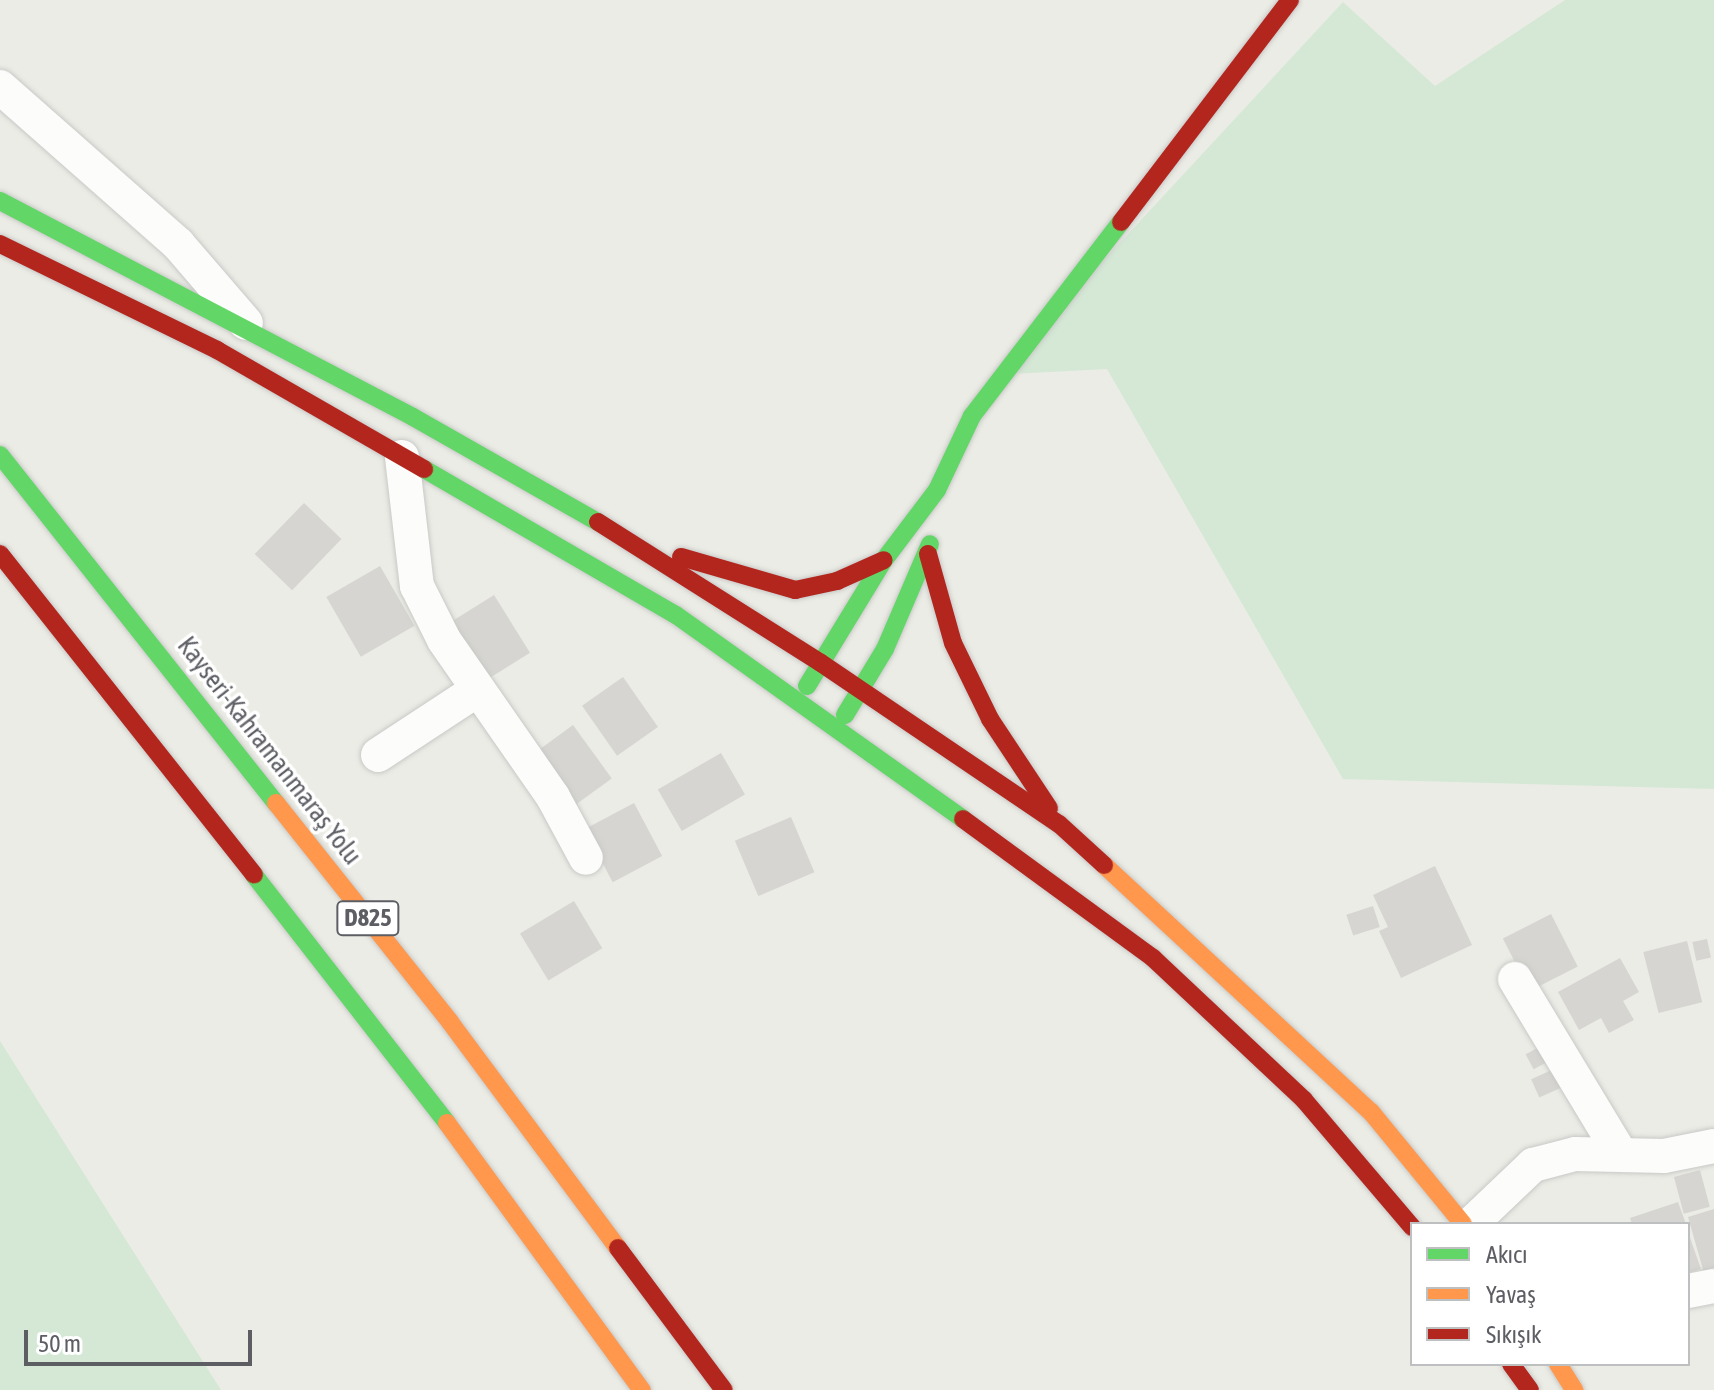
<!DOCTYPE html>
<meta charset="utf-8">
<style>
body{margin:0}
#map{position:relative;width:1714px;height:1390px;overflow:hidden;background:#ecece6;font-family:"Asap Condensed",sans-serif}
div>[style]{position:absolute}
.green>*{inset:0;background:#d4e8d5}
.building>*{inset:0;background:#d6d5d1;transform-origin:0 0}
.roads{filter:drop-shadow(0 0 2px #c8c9c7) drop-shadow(0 0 2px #c8c9c7)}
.street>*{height:34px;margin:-17px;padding:0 17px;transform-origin:17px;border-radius:17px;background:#fcfcfb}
.fast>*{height:18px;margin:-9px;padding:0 9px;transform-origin:9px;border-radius:9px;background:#63d668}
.slow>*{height:18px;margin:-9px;padding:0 9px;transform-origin:9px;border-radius:9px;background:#ff974d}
.jam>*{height:18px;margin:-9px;padding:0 9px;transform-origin:9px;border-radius:9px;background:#b3261e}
span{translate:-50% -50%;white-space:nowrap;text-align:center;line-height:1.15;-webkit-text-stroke:7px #fff;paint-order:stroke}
.shield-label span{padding:2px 6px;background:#fff;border:2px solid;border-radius:6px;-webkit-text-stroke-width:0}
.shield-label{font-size:24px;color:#5c5e64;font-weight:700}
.street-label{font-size:26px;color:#5c5e64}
.legend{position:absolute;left:1410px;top:1222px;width:280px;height:144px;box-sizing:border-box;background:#fff;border:2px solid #bebfc1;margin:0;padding:10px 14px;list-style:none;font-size:24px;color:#5c5e64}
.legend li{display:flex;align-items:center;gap:16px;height:40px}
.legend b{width:40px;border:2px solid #bebfc1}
.scale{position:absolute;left:24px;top:1330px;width:228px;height:36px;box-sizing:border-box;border:4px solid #5c5e64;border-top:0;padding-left:10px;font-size:24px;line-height:28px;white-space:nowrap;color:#5c5e64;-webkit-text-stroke:6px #fff;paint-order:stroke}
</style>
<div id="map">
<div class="green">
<i style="clip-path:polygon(1565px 0,1714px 0,1714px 789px,1343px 779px,1107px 369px,1009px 374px,1091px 274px,1343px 2px,1435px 86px)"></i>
<i style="clip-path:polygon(0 1041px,221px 1390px,0 1390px)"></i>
</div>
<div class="building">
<i style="left:304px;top:503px;width:52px;height:71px;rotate:44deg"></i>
<i style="left:380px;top:566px;width:69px;height:62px;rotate:60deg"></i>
<i style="left:494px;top:595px;width:68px;height:50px;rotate:58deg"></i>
<i style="left:623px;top:677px;width:61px;height:50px;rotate:55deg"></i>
<i style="left:573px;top:725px;width:66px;height:50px;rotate:54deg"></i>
<i style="left:721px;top:753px;width:48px;height:73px;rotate:60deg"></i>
<i style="left:634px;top:803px;width:60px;height:56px;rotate:62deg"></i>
<i style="left:791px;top:817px;width:60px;height:61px;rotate:67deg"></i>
<i style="clip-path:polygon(1435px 866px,1472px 945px,1401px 978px,1379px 931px,1388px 927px,1373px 895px)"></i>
<i style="left:574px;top:901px;width:55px;height:63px;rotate:59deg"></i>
<i style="left:1373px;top:906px;width:22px;height:28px;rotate:72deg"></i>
<i style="left:1551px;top:914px;width:59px;height:54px;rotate:63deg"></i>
<i style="left:1707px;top:939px;width:19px;height:15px;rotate:78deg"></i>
<i style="left:1687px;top:941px;width:63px;height:45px;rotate:76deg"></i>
<i style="clip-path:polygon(1620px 958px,1639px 992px,1623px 1001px,1634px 1020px,1609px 1033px,1601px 1018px,1579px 1030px,1558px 992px)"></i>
<i style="left:1545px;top:1044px;width:17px;height:22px;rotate:62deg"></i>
<i style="left:1554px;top:1069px;width:20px;height:25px;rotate:66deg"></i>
<i style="left:1700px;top:1170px;width:38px;height:27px;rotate:75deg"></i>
<i style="clip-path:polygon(1678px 1202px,1686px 1224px,1632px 1224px,1630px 1218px)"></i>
<i style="clip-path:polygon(1714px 1209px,1714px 1270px,1704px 1273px,1688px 1217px)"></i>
<i style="clip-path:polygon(1688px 1232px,1701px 1269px,1688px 1273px)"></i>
</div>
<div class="roads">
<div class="street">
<i style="left:0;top:87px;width:237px;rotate:41.4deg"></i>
<i style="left:178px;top:244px;width:104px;rotate:49.3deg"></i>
<i style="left:402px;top:457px;width:130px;rotate:83.4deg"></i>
<i style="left:417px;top:586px;width:60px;rotate:63.4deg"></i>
<i style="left:444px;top:640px;width:191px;rotate:55.2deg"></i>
<i style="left:553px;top:797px;width:69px;rotate:61.6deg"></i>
<i style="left:378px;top:755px;width:118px;rotate:-33.3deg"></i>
<i style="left:1515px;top:979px;width:203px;rotate:58.9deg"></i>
<i style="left:1471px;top:1224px;width:86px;rotate:-43.6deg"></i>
<i style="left:1533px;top:1165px;width:43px;rotate:-14.7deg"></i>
<i style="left:1575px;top:1154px;width:89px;rotate:1.3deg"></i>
<i style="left:1664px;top:1156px;width:51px;rotate:-11.3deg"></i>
<i style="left:1688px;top:1291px;width:26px;rotate:-11deg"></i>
</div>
<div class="fast">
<i style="left:0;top:201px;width:466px;rotate:27.6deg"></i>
<i style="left:413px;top:417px;width:213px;rotate:29.6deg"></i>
<i style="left:0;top:455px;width:444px;rotate:51.6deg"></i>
<i style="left:424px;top:469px;width:291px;rotate:30.1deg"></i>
<i style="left:676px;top:615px;width:352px;rotate:35.4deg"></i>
<i style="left:807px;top:686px;width:148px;rotate:-58.6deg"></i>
<i style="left:884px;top:560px;width:88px;rotate:-52.9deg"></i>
<i style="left:937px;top:490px;width:82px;rotate:-64.7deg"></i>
<i style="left:972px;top:416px;width:245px;rotate:-52.5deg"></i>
<i style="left:845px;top:715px;width:77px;rotate:-58.8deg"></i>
<i style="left:885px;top:649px;width:114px;rotate:-66.8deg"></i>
<i style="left:254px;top:875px;width:314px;rotate:52.1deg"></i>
</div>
<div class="slow">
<i style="left:276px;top:803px;width:280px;rotate:51.5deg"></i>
<i style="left:450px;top:1022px;width:282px;rotate:53.4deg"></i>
<i style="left:1104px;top:865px;width:364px;rotate:42.8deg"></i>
<i style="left:1371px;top:1112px;width:145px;rotate:50.6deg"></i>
<i style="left:447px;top:1123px;width:331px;rotate:53.9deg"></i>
<i style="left:1558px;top:1364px;width:31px;rotate:58deg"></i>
</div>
<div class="jam">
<i style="left:1121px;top:222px;width:279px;rotate:-52.7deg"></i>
<i style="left:0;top:244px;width:242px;rotate:26deg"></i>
<i style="left:217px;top:350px;width:239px;rotate:29.9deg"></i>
<i style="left:598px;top:522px;width:264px;rotate:32.3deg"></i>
<i style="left:821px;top:663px;width:287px;rotate:34.1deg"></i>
<i style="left:1059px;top:824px;width:61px;rotate:42.3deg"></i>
<i style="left:0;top:554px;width:409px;rotate:51.6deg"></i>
<i style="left:928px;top:554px;width:92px;rotate:74.3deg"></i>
<i style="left:953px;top:643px;width:85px;rotate:64deg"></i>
<i style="left:990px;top:719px;width:107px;rotate:56.5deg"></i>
<i style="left:681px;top:557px;width:119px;rotate:16.1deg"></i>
<i style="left:795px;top:590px;width:43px;rotate:-12.1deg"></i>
<i style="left:837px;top:581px;width:51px;rotate:-24.1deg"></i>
<i style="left:963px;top:819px;width:235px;rotate:36.2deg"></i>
<i style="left:1153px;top:958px;width:207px;rotate:43.2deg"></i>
<i style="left:1304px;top:1100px;width:167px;rotate:49.6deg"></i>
<i style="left:618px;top:1248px;width:177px;rotate:53.3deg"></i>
<i style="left:1511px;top:1364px;width:32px;rotate:54deg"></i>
</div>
</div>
<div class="shield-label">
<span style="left:368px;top:918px">D825</span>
</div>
<div class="street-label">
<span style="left:269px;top:751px;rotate:52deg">Kayseri-Kahramanmaraş Yolu</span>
</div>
<ul class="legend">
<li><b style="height:10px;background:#63d668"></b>Akıcı</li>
<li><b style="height:10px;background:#ff974d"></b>Yavaş</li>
<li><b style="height:10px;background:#b3261e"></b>Sıkışık</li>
</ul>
<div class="scale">50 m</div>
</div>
